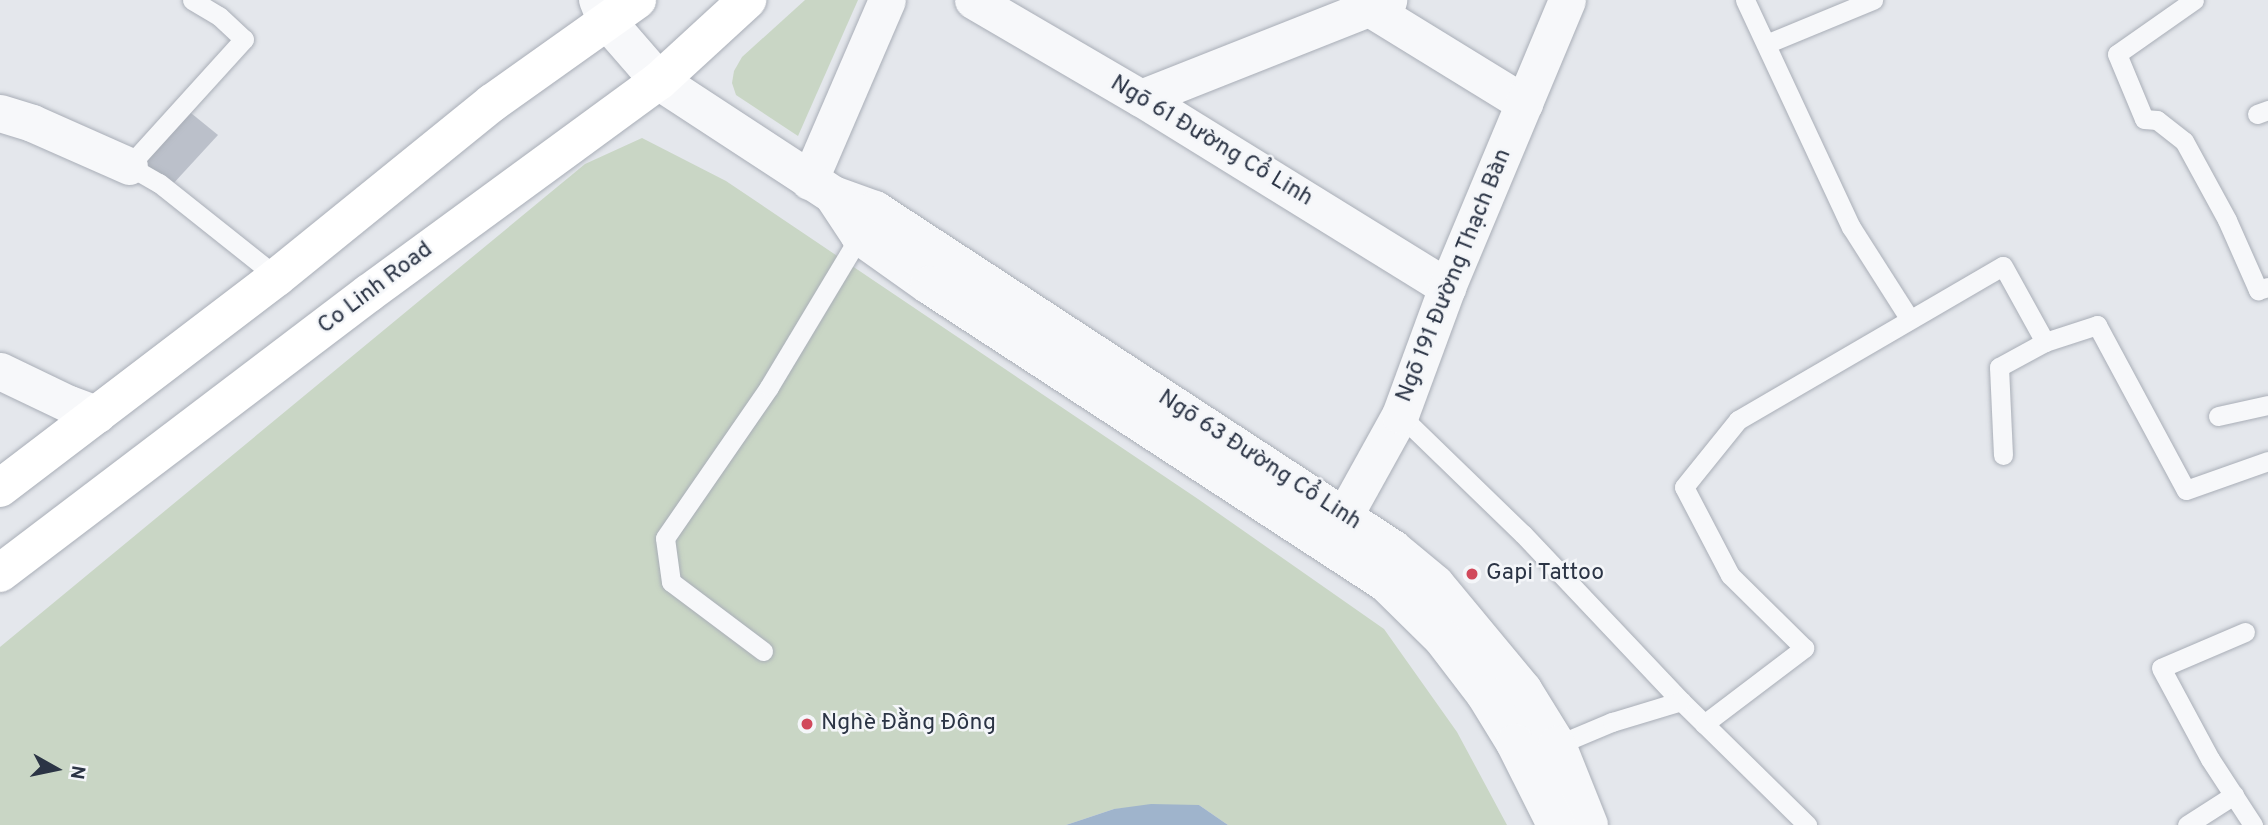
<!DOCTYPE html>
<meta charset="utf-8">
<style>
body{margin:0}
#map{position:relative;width:2268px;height:825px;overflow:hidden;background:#e4e7ec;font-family:Overpass,sans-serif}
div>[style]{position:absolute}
.green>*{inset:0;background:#c9d6c5}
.water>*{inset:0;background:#9fb4cc}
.building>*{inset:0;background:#bbc0ca}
.roads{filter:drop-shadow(0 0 2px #a9aeb7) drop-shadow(0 0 2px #a9aeb7)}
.service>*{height:19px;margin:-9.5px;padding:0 9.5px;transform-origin:9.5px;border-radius:9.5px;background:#f7f8fa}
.minor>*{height:37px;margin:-18.5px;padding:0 18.5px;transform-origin:18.5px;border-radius:18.5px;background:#f7f8fa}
.tertiary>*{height:38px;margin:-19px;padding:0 19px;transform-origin:19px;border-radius:19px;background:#f7f8fa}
.primary>*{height:38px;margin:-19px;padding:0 19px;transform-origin:19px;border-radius:19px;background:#fff}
.dots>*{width:19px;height:19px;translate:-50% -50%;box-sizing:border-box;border:4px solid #f4f6f9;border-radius:50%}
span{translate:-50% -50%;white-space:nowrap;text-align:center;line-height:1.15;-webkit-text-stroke:5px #f4f6f9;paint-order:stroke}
.street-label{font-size:23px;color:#2b3445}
.poi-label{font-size:23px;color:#2b3445}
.left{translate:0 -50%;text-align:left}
.north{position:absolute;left:21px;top:734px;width:70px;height:70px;-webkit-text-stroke:5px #f4f6f9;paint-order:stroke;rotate:99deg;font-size:19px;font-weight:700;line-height:28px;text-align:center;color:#2b3445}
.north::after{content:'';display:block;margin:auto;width:24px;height:32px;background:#2b3445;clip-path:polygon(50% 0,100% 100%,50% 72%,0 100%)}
</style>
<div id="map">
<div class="green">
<i style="clip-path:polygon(805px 0,858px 0,798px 136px,736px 95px,732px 83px,734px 71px,742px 57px)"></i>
<i style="clip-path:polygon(642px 138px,726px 181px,1198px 499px,1384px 629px,1457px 732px,1507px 825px,1228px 825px,1199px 805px,1114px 809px,1066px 825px,0 825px,0 647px,585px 164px)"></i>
</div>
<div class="water">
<i style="clip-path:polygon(1151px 804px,1199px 805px,1228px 825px,1066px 825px,1114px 809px)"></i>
</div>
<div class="building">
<i style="clip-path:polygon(186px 109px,218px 135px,172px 185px,141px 165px)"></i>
</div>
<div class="roads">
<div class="service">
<i style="left:192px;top:0;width:31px;rotate:31deg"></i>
<i style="left:219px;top:16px;width:34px;rotate:43deg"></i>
<i style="left:244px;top:39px;width:171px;rotate:132.2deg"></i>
<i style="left:129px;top:166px;width:34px;rotate:30deg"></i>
<i style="left:159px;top:183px;width:151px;rotate:38.5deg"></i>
<i style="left:1745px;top:0;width:251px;rotate:65deg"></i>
<i style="left:1851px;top:227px;width:108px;rotate:57.5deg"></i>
<i style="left:2194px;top:0;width:94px;rotate:145deg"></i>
<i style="left:2117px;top:54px;width:70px;rotate:67.4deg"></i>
<i style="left:2144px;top:119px;width:13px;rotate:4deg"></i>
<i style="left:2157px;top:120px;width:34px;rotate:38deg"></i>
<i style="left:2184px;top:141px;width:90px;rotate:61.4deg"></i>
<i style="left:2227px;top:220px;width:77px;rotate:66.1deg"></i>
<i style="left:2258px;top:290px;width:10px;rotate:-17deg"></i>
<i style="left:1766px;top:44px;width:116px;rotate:-22.4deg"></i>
<i style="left:2257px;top:114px;width:12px;rotate:-20deg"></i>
<i style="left:1400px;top:415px;width:171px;rotate:44.1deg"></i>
<i style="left:1523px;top:534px;width:230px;rotate:46.6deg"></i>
<i style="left:1681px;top:701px;width:177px;rotate:44.5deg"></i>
<i style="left:2218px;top:416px;width:51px;rotate:-12.4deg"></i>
<i style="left:2003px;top:455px;width:88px;rotate:-92.6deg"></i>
<i style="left:1999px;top:367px;width:52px;rotate:-28.5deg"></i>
<i style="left:2245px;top:632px;width:91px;rotate:156.8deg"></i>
<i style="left:2161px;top:668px;width:103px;rotate:61.7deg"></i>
<i style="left:2210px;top:759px;width:79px;rotate:56.9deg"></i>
<i style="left:763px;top:651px;width:115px;rotate:-143.1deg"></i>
<i style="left:671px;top:582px;width:44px;rotate:-97.8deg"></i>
<i style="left:665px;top:538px;width:183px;rotate:-55.4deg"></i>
<i style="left:769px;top:387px;width:181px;rotate:-59deg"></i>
<i style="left:1704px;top:724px;width:126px;rotate:-37.2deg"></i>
<i style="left:1804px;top:648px;width:104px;rotate:-135.4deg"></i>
<i style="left:1730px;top:575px;width:99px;rotate:-117.6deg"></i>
<i style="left:1684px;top:487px;width:86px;rotate:-51.1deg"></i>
<i style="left:1738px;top:420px;width:306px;rotate:-30.2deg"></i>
<i style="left:2003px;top:266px;width:87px;rotate:61.1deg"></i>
<i style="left:2045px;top:342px;width:55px;rotate:-18.1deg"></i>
<i style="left:2097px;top:325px;width:187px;rotate:61.7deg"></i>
<i style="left:2186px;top:490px;width:87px;rotate:-19.5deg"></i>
<i style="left:1557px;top:745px;width:60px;rotate:-22.7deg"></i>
<i style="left:1612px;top:722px;width:72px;rotate:-16.9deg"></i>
<i style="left:2187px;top:825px;width:56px;rotate:-32.6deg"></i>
</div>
<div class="minor">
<i style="left:973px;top:0;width:194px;rotate:30.3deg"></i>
<i style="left:1141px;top:98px;width:360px;rotate:31.7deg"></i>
<i style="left:1371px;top:9px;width:180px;rotate:31.6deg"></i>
<i style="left:1141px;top:98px;width:266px;rotate:-21.6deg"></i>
<i style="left:0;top:113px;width:34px;rotate:17deg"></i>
<i style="left:32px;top:123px;width:106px;rotate:23.9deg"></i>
<i style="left:809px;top:181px;width:197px;rotate:-66.7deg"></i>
<i style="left:0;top:371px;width:76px;rotate:25.6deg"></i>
<i style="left:69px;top:404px;width:30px;rotate:20deg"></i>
<i style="left:1329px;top:543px;width:146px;rotate:-61deg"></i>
<i style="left:1400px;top:415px;width:136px;rotate:-69.8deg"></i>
<i style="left:1447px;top:287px;width:311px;rotate:-67.3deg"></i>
</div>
<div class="tertiary">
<i style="left:598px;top:0;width:22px;rotate:68deg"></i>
<i style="left:606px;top:20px;width:81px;rotate:49deg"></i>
<i style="left:659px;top:81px;width:208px;rotate:33.2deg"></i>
<i style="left:833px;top:195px;width:45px;rotate:19.7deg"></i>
<i style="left:875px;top:210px;width:619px;rotate:33.2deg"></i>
<i style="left:1393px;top:549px;width:55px;rotate:39.8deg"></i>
<i style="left:1435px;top:584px;width:138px;rotate:50.3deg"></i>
<i style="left:1523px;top:690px;width:65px;rotate:58.3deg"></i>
<i style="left:1557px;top:745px;width:86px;rotate:68.2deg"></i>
<i style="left:833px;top:195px;width:49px;rotate:56.6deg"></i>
<i style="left:860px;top:236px;width:85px;rotate:35.4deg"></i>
<i style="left:929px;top:285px;width:546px;rotate:33.11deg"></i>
<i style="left:1386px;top:583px;width:78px;rotate:44.5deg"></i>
<i style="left:1442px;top:638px;width:71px;rotate:52.5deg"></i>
<i style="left:1485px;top:694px;width:57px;rotate:58.5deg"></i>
<i style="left:1515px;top:743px;width:92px;rotate:63.4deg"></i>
</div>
<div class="primary">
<i style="left:0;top:488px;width:348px;rotate:-37.3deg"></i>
<i style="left:277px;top:277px;width:277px;rotate:-39deg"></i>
<i style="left:492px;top:103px;width:178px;rotate:-35.4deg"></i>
<i style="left:0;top:573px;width:463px;rotate:-37.2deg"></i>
<i style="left:369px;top:293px;width:359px;rotate:-36.2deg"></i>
<i style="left:659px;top:81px;width:120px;rotate:-42.6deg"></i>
</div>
</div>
<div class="dots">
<i style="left:1472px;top:574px;background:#d1495b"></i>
<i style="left:807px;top:724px;background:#d1495b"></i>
</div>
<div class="street-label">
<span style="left:1211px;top:142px;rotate:31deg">Ngõ 61 Đường Cổ Linh</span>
<span style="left:1455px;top:276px;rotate:-68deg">Ngõ 191 Đường Thạch Bàn</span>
<span style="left:376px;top:289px;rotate:-37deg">Co Linh Road</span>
<span style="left:1259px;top:461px;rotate:33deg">Ngõ 63 Đường Cổ Linh</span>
</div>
<div class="poi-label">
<span class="left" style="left:1486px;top:574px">Gapi Tattoo</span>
<span class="left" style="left:821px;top:724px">Nghè Đằng Đông</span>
</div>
<div class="north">N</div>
</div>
